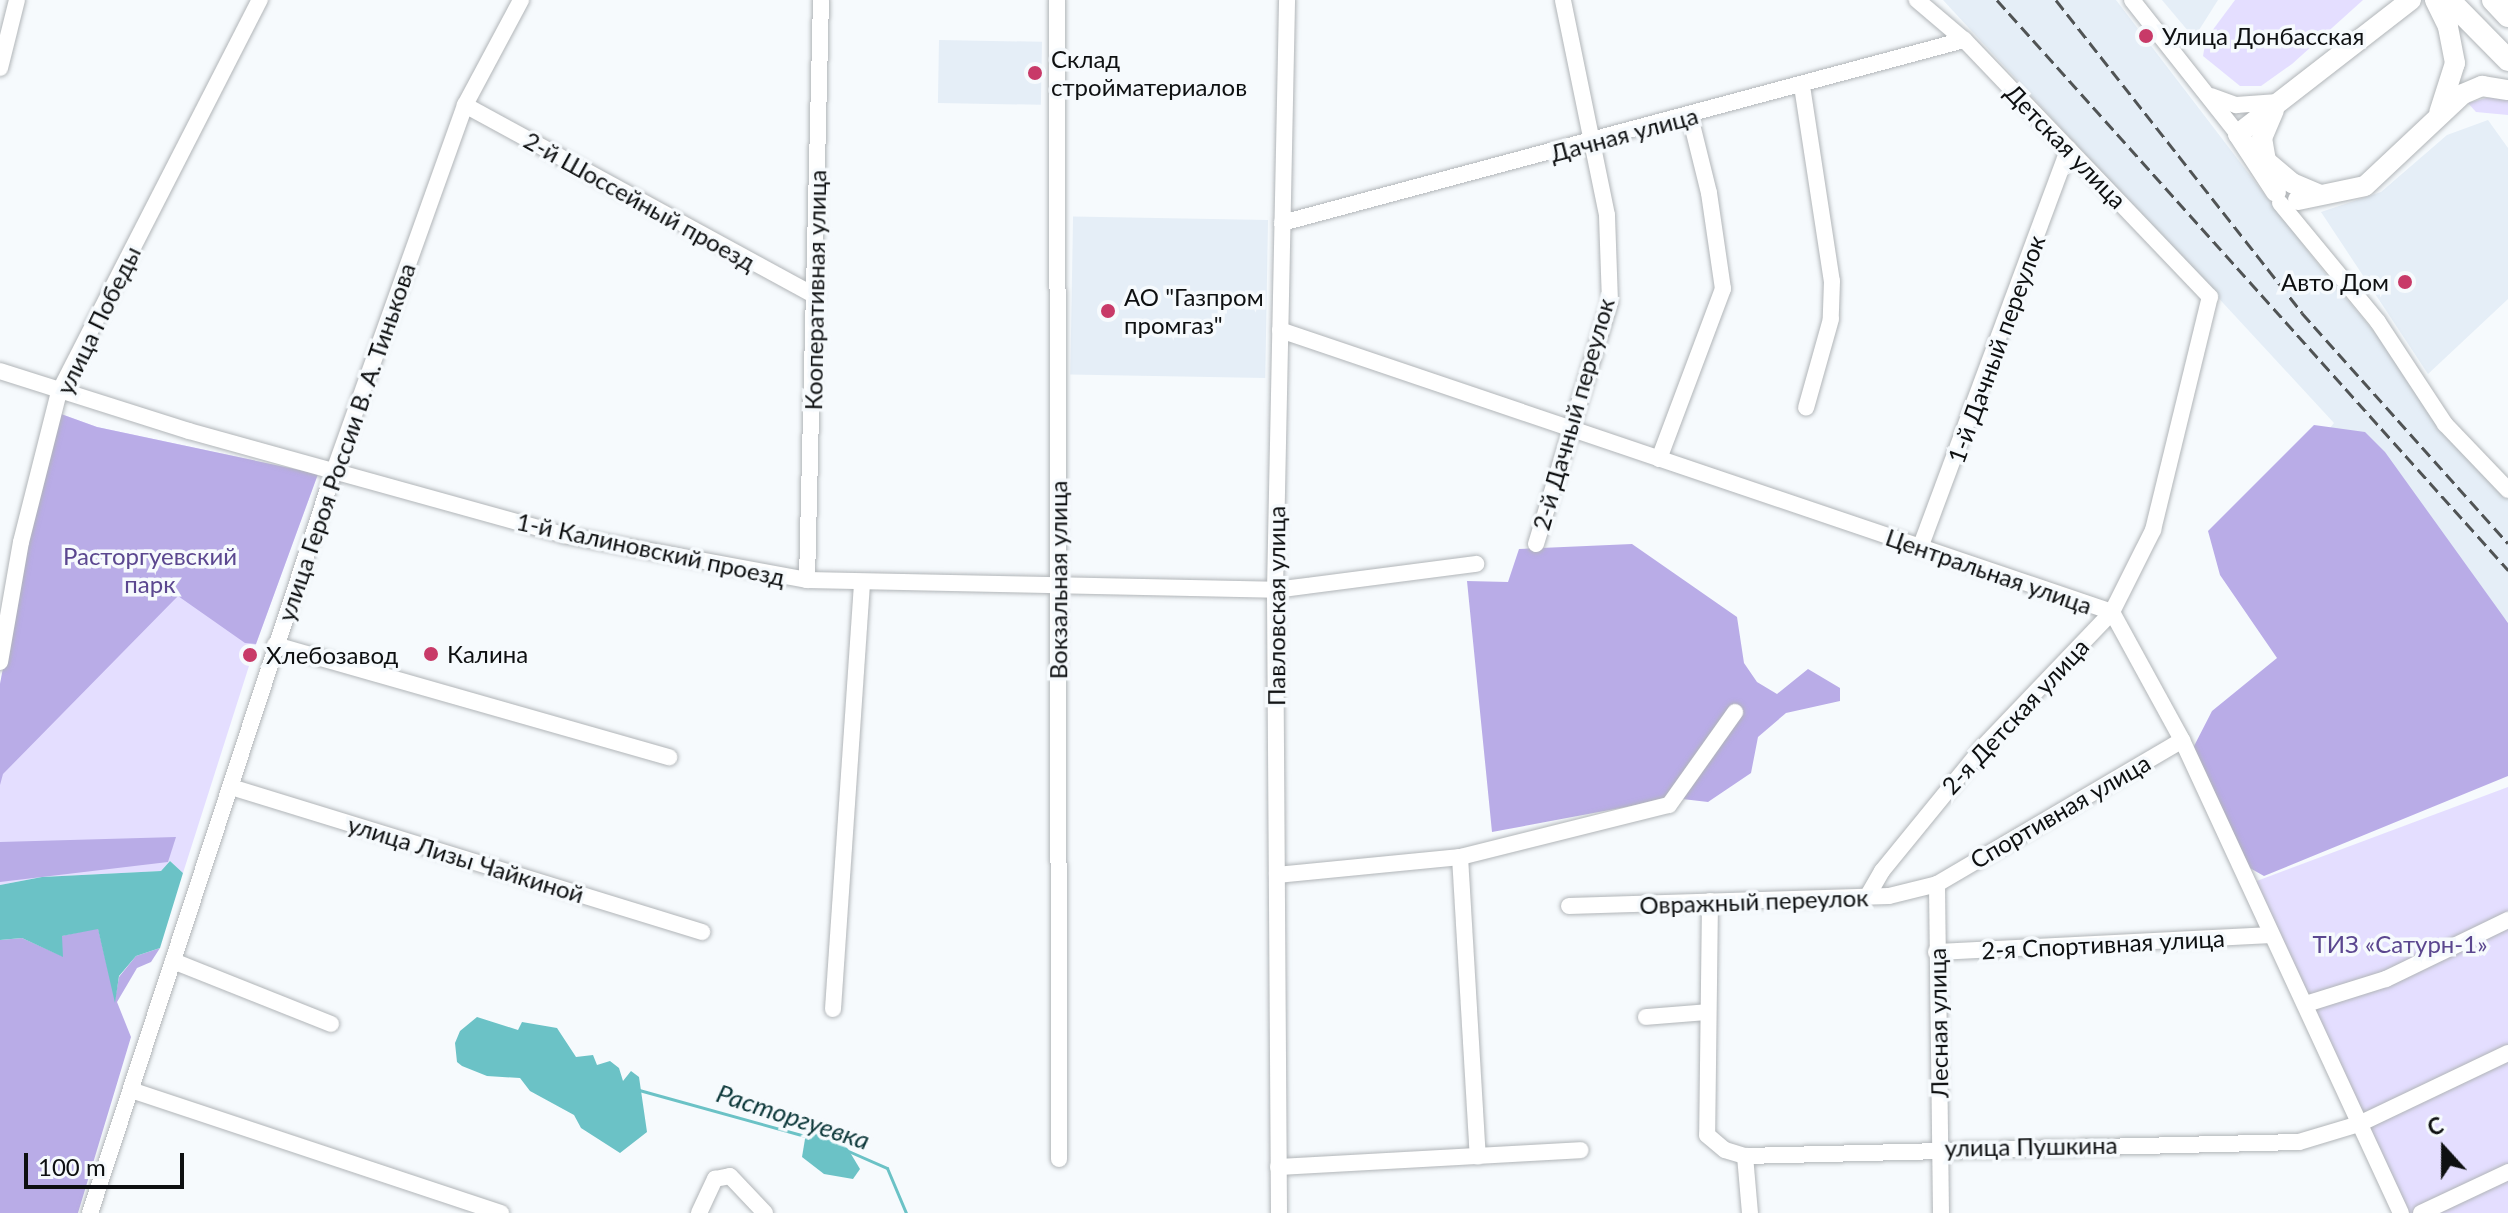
<!DOCTYPE html>
<meta charset="utf-8">
<style>
body{margin:0}
#map{position:relative;width:2508px;height:1213px;overflow:hidden;background:#f6fafd;font-family:Lato,sans-serif}
div>[style]{position:absolute}
.built>*{inset:0;background:#e5eef7;transform-origin:0 0}
.green>*{inset:0;background:#e4deff}
.forest>*{inset:0;background:#b9ace7}
.water>*{inset:0;background:#6bc2c6}
.stream>*{height:3px;margin:-1.5px;padding:0 1.5px;transform-origin:1.5px;border-radius:1.5px;background:#6bc2c6}
.roads{filter:drop-shadow(0 0 2px #b1b5b8) drop-shadow(0 0 2px #b1b5b8)}
.minor>*{height:16px;margin:-8px;padding:0 8px;transform-origin:8px;border-radius:8px;background:#fff}
.major>*{height:20px;margin:-10px;padding:0 10px;transform-origin:10px;border-radius:10px;background:#fff}
.highway>*{height:22px;margin:-11px;padding:0 11px;transform-origin:11px;border-radius:11px;background:#fff}
.rail>*{height:3px;margin-top:-1.5px;transform-origin:0;background:repeating-linear-gradient(90deg,#505354 0 12px,transparent 0 18px)}
.dots>*{width:22px;height:22px;translate:-50% -50%;box-sizing:border-box;border:4px solid #f6fafd;border-radius:50%}
span{translate:-50% -50%;white-space:nowrap;text-align:center;line-height:1.15;-webkit-text-stroke:7px #f6fafd;paint-order:stroke}
.poi-label{font-size:24px;color:#0e1011}
.left{translate:0 -50%;text-align:left}
.right{translate:-100% -50%;text-align:right}
.street-label{font-size:24px;color:#0e1011}
.park-label{font-size:24px;color:#5b478f}
.water-label{font-size:26px;color:#0d383a;font-style:italic}
.north{position:absolute;left:2404px;top:1109px;width:80px;height:80px;-webkit-text-stroke:6px #f6fafd;paint-order:stroke;rotate:339deg;font-size:22px;font-weight:700;line-height:32px;text-align:center;color:#0e1011}
.north::after{content:'';display:block;margin:auto;width:28px;height:36px;background:#0e1011;clip-path:polygon(50% 0,100% 100%,50% 72%,0 100%)}
.scale{position:absolute;left:24px;top:1153px;width:160px;height:36px;box-sizing:border-box;border:4px solid #0e1011;border-top:0;padding-left:10px;font-size:24px;line-height:28px;white-space:nowrap;color:#0e1011;-webkit-text-stroke:6px #f6fafd;paint-order:stroke}
</style>
<div id="map">
<div class="built">
<i style="clip-path:polygon(1943px 0,2116px 0,2324px 272px,2508px 491px,2508px 622px,2326px 433px,2334px 423px)"></i>
<i style="clip-path:polygon(2162px 0,2218px 0,2194px 38px)"></i>
<i style="left:939px;top:40px;width:103px;height:63px;rotate:1deg"></i>
<i style="clip-path:polygon(2488px 120px,2508px 148px,2508px 299px,2428px 374px,2321px 212px,2381px 192px,2447px 135px)"></i>
<i style="left:1268px;top:220px;width:158px;height:195px;rotate:91deg"></i>
</div>
<div class="green">
<i style="clip-path:polygon(2235px 0,2363px 0,2292px 64px,2261px 86px,2240px 86px,2203px 56px,2206px 39px)"></i>
<i style="clip-path:polygon(2501px 94px,2508px 96px,2508px 115px,2476px 112px,2468px 103px)"></i>
<i style="clip-path:polygon(61px 414px,97px 427px,318px 474px,256px 644px,183px 873px,170px 861px,161px 871px,42px 877px,0 885px,0 684px)"></i>
<i style="clip-path:polygon(2508px 787px,2508px 1213px,2409px 1213px,2254px 882px)"></i>
</div>
<div class="forest">
<i style="clip-path:polygon(61px 414px,97px 427px,318px 474px,256px 644px,245px 643px,178px 596px,3px 774px,0 785px,0 684px,35px 497px)"></i>
<i style="clip-path:polygon(2314px 425px,2365px 432px,2385px 452px,2508px 623px,2508px 776px,2264px 876px,2248px 867px,2193px 748px,2212px 711px,2277px 658px,2220px 575px,2208px 531px)"></i>
<i style="clip-path:polygon(1632px 544px,1737px 617px,1744px 663px,1757px 682px,1777px 694px,1808px 669px,1840px 688px,1840px 701px,1786px 713px,1758px 737px,1751px 773px,1708px 802px,1674px 798px,1492px 832px,1467px 581px,1508px 582px,1519px 549px)"></i>
<i style="clip-path:polygon(176px 837px,168px 862px,0 882px,0 842px)"></i>
<i style="clip-path:polygon(98px 928px,115px 999px,119px 977px,136px 956px,160px 948px,151px 962px,137px 968px,117px 1002px,131px 1037px,78px 1213px,0 1213px,0 940px,22px 938px,62px 956px,61px 936px)"></i>
</div>
<div class="water">
<i style="clip-path:polygon(170px 861px,183px 873px,160px 948px,136px 956px,119px 976px,115px 1003px,98px 929px,62px 936px,63px 957px,22px 938px,0 940px,0 885px,42px 877px,161px 871px)"></i>
<i style="clip-path:polygon(477px 1017px,518px 1030px,522px 1022px,557px 1028px,576px 1057px,593px 1055px,597px 1065px,610px 1061px,619px 1068px,623px 1081px,631px 1071px,639px 1077px,647px 1132px,620px 1153px,581px 1128px,574px 1115px,530px 1091px,520px 1078px,487px 1076px,462px 1066px,457px 1062px,455px 1043px,460px 1031px)"></i>
<i style="clip-path:polygon(816px 1119px,848px 1149px,860px 1169px,853px 1179px,824px 1174px,802px 1157px,807px 1127px)"></i>
</div>
<div class="stream">
<i style="left:639px;top:1090px;width:176px;rotate:15.5deg"></i>
<i style="left:846px;top:1150px;width:45px;rotate:23.7deg"></i>
<i style="left:887px;top:1168px;width:49px;rotate:67.1deg"></i>
</div>
<div class="roads">
<div class="minor">
<i style="left:1057px;top:0;width:1159px;rotate:89.9deg"></i>
<i style="left:2132px;top:0;width:171px;rotate:51.7deg"></i>
<i style="left:0;top:68px;width:70px;rotate:-76deg"></i>
<i style="left:1802px;top:86px;width:197px;rotate:81.3deg"></i>
<i style="left:1832px;top:281px;width:38px;rotate:92deg"></i>
<i style="left:1831px;top:319px;width:92px;rotate:105.7deg"></i>
<i style="left:2211px;top:96px;width:27px;rotate:20deg"></i>
<i style="left:2236px;top:105px;width:42px;rotate:-4.1deg"></i>
<i style="left:465px;top:105px;width:399px;rotate:28.6deg"></i>
<i style="left:2280px;top:203px;width:154px;rotate:50.5deg"></i>
<i style="left:2378px;top:322px;width:122px;rotate:56.7deg"></i>
<i style="left:2445px;top:424px;width:91px;rotate:46.3deg"></i>
<i style="left:1282px;top:223px;width:706px;rotate:-15.02deg"></i>
<i style="left:1280px;top:330px;width:878px;rotate:18.72deg"></i>
<i style="left:2112px;top:612px;width:146px;rotate:61.3deg"></i>
<i style="left:2182px;top:740px;width:521px;rotate:65.16deg"></i>
<i style="left:0;top:371px;width:198px;rotate:17.6deg"></i>
<i style="left:189px;top:431px;width:389px;rotate:15.5deg"></i>
<i style="left:564px;top:535px;width:247px;rotate:10.5deg"></i>
<i style="left:807px;top:580px;width:468px;rotate:1.2deg"></i>
<i style="left:1275px;top:590px;width:203px;rotate:-7.4deg"></i>
<i style="left:1659px;top:459px;width:182px;rotate:-69.4deg"></i>
<i style="left:1723px;top:289px;width:97px;rotate:-98.3deg"></i>
<i style="left:1709px;top:193px;width:79px;rotate:-103.9deg"></i>
<i style="left:1536px;top:544px;width:253px;rotate:-73deg"></i>
<i style="left:1610px;top:302px;width:87px;rotate:-92deg"></i>
<i style="left:1607px;top:215px;width:219px;rotate:-101.6deg"></i>
<i style="left:1920px;top:548px;width:426px;rotate:-69.6deg"></i>
<i style="left:807px;top:580px;width:580px;rotate:-88.62deg"></i>
<i style="left:275px;top:645px;width:410px;rotate:15.9deg"></i>
<i style="left:0;top:662px;width:122px;rotate:-80.1deg"></i>
<i style="left:21px;top:542px;width:155px;rotate:-75.8deg"></i>
<i style="left:59px;top:392px;width:441px;rotate:-62.9deg"></i>
<i style="left:231px;top:787px;width:493px;rotate:17.1deg"></i>
<i style="left:1460px;top:857px;width:300px;rotate:86.6deg"></i>
<i style="left:1277px;top:875px;width:184px;rotate:-5.6deg"></i>
<i style="left:1460px;top:857px;width:215px;rotate:-14deg"></i>
<i style="left:1669px;top:805px;width:114px;rotate:-54.6deg"></i>
<i style="left:1867px;top:897px;width:30px;rotate:-60deg"></i>
<i style="left:1882px;top:871px;width:160px;rotate:-50.8deg"></i>
<i style="left:1983px;top:747px;width:187px;rotate:-46.3deg"></i>
<i style="left:2112px;top:612px;width:92px;rotate:-63.4deg"></i>
<i style="left:2153px;top:530px;width:240px;rotate:-76.3deg"></i>
<i style="left:2210px;top:297px;width:356px;rotate:-133.7deg"></i>
<i style="left:1964px;top:40px;width:62px;rotate:-139.6deg"></i>
<i style="left:1710px;top:901px;width:234px;rotate:90.7deg"></i>
<i style="left:1707px;top:1135px;width:23px;rotate:40deg"></i>
<i style="left:1725px;top:1150px;width:21px;rotate:17deg"></i>
<i style="left:1745px;top:1156px;width:554px;rotate:-1.45deg"></i>
<i style="left:2299px;top:1142px;width:63px;rotate:-16.7deg"></i>
<i style="left:2359px;top:1124px;width:165px;rotate:-25.5deg"></i>
<i style="left:1569px;top:906px;width:320px;rotate:-1.8deg"></i>
<i style="left:1889px;top:896px;width:49px;rotate:-14deg"></i>
<i style="left:1936px;top:952px;width:333px;rotate:-2.9deg"></i>
<i style="left:173px;top:961px;width:170px;rotate:21.7deg"></i>
<i style="left:2306px;top:1004px;width:84px;rotate:-17.4deg"></i>
<i style="left:2386px;top:979px;width:136px;rotate:-25.8deg"></i>
<i style="left:833px;top:1009px;width:428px;rotate:-86.1deg"></i>
<i style="left:1646px;top:1017px;width:62px;rotate:-4.6deg"></i>
<i style="left:131px;top:1090px;width:390px;rotate:18.4deg"></i>
<i style="left:1745px;top:1156px;width:57px;rotate:85deg"></i>
<i style="left:1278px;top:1167px;width:303px;rotate:-3.2deg"></i>
<i style="left:90px;top:1213px;width:781px;rotate:-71.8deg"></i>
<i style="left:334px;top:471px;width:389px;rotate:-70.3deg"></i>
<i style="left:465px;top:105px;width:119px;rotate:-61.9deg"></i>
<i style="left:699px;top:1213px;width:38px;rotate:-65deg"></i>
<i style="left:715px;top:1179px;width:15px;rotate:-11deg"></i>
<i style="left:730px;top:1176px;width:51px;rotate:46.6deg"></i>
<i style="left:1279px;top:1213px;width:623px;rotate:-90.37deg"></i>
<i style="left:1275px;top:590px;width:590px;rotate:-88.83deg"></i>
<i style="left:1941px;top:1213px;width:329px;rotate:-90.7deg"></i>
<i style="left:1937px;top:884px;width:284px;rotate:-30.4deg"></i>
<i style="left:2421px;top:1213px;width:96px;rotate:-25.2deg"></i>
</div>
<div class="major">
<i style="left:2435px;top:0;width:30px;rotate:64deg"></i>
<i style="left:2448px;top:27px;width:37px;rotate:79deg"></i>
<i style="left:2455px;top:63px;width:52px;rotate:107.7deg"></i>
<i style="left:2274px;top:110px;width:30px;rotate:113deg"></i>
<i style="left:2262px;top:138px;width:23px;rotate:80deg"></i>
<i style="left:2266px;top:161px;width:34px;rotate:40deg"></i>
<i style="left:2292px;top:183px;width:30px;rotate:23deg"></i>
<i style="left:2276px;top:192px;width:69px;rotate:-123.2deg"></i>
<i style="left:2238px;top:134px;width:219px;rotate:-37.8deg"></i>
<i style="left:2298px;top:200px;width:68px;rotate:-11.8deg"></i>
<i style="left:2365px;top:186px;width:134px;rotate:-43.2deg"></i>
<i style="left:2463px;top:94px;width:21px;rotate:-23deg"></i>
<i style="left:2482px;top:86px;width:26px;rotate:9deg"></i>
</div>
<div class="highway">
<i style="left:2449px;top:0;width:84px;rotate:45.5deg"></i>
<i style="left:2493px;top:0;width:22px;rotate:47deg"></i>
</div>
</div>
<div class="rail">
<i style="left:1997px;top:0;width:766px;rotate:48.12deg"></i>
<i style="left:2056px;top:0;width:398px;rotate:51.8deg"></i>
<i style="left:2302px;top:313px;width:309px;rotate:48.2deg"></i>
</div>
<div class="dots">
<i style="left:2146px;top:36px;background:#c83a68"></i>
<i style="left:1035px;top:73px;background:#c83a68"></i>
<i style="left:2405px;top:282px;background:#c83a68"></i>
<i style="left:1108px;top:311px;background:#c83a68"></i>
<i style="left:431px;top:654px;background:#c83a68"></i>
<i style="left:250px;top:655px;background:#c83a68"></i>
</div>
<div class="poi-label">
<span class="left" style="left:2162px;top:36px">Улица Донбасская</span>
<span class="left" style="left:1051px;top:73px">Склад<br>стройматериалов</span>
<span class="right" style="left:2389px;top:282px">Авто Дом</span>
<span class="left" style="left:1124px;top:311px">АО "Газпром<br>промгаз"</span>
<span class="left" style="left:447px;top:654px">Калина</span>
<span class="left" style="left:266px;top:655px">Хлебозавод</span>
</div>
<div class="street-label">
<span style="left:1624px;top:134px;rotate:-15deg">Дачная улица</span>
<span style="left:2066px;top:146px;rotate:46deg">Детская улица</span>
<span style="left:640px;top:201px;rotate:29deg">2-й Шоссейный проезд</span>
<span style="left:815px;top:290px;rotate:-89deg">Кооперативная улица</span>
<span style="left:98px;top:320px;rotate:-64deg">улица Победы</span>
<span style="left:1996px;top:349px;rotate:-70deg">1-й Дачный переулок</span>
<span style="left:1573px;top:414px;rotate:-74deg">2-й Дачный переулок</span>
<span style="left:346px;top:442px;rotate:-71deg">улица Героя России В. А. Тинькова</span>
<span style="left:651px;top:549px;rotate:12deg">1-й Калиновский проезд</span>
<span style="left:1989px;top:571px;rotate:19deg">Центральная улица</span>
<span style="left:1058px;top:580px;rotate:-90deg">Вокзальная улица</span>
<span style="left:1276px;top:606px;rotate:-90deg">Павловская улица</span>
<span style="left:2015px;top:716px;rotate:-47deg">2-я Детская улица</span>
<span style="left:2060px;top:811px;rotate:-30deg">Спортивная улица</span>
<span style="left:466px;top:859px;rotate:17deg">улица Лизы Чайкиной</span>
<span style="left:1754px;top:901px;rotate:-2deg">Овражный переулок</span>
<span style="left:2103px;top:944px;rotate:-3deg">2-я Спортивная улица</span>
<span style="left:1938px;top:1023px;rotate:-91deg">Лесная улица</span>
<span style="left:2031px;top:1146px;rotate:-1deg">улица Пушкина</span>
</div>
<div class="park-label">
<span style="left:150px;top:570px">Расторгуевский<br>парк</span>
<span style="left:2400px;top:944px">ТИЗ «Сатурн-1»</span>
</div>
<div class="water-label">
<span style="left:793px;top:1117px;rotate:18deg">Расторгуевка</span>
</div>
<div class="north">С</div>
<div class="scale">100 m</div>
</div>
